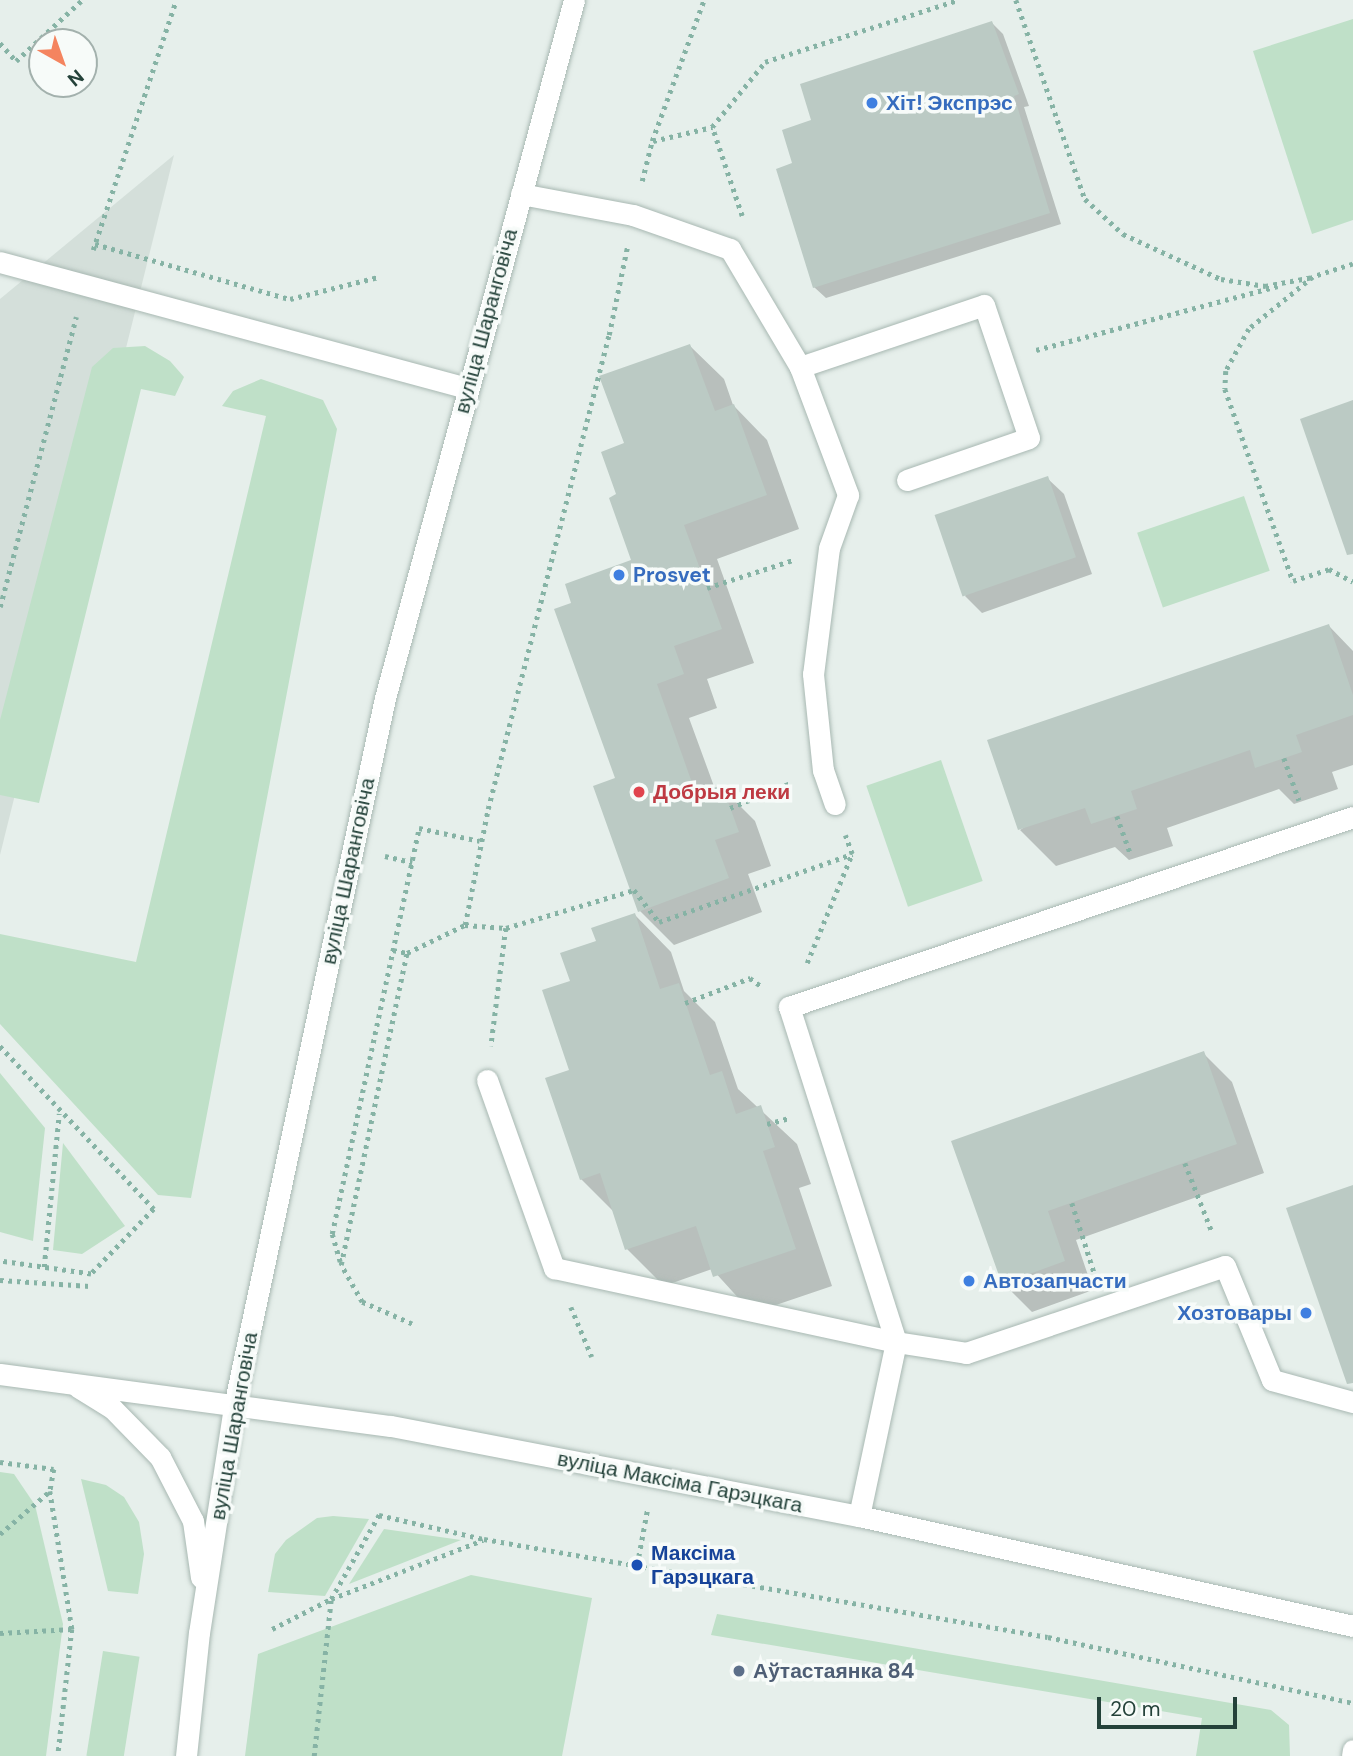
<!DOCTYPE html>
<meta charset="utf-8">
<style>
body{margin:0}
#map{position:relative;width:1353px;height:1756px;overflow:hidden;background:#e6efeb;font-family:"DM Sans",sans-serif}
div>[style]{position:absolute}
.built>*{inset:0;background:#d4dfda}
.green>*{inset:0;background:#bfe0c8;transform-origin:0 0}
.shadow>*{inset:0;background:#0003}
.building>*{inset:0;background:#bbcac4;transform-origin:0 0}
.path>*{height:4.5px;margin-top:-2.25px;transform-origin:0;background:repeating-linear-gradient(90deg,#86b3a5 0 3.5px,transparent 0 8.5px)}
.roads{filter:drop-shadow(0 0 2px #a8b8b2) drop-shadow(0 0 2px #a8b8b2)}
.lane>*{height:21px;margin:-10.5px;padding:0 10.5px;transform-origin:10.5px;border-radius:10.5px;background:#fff}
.secondary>*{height:21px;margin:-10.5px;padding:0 10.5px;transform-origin:10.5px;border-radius:10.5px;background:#fff}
.dots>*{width:19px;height:19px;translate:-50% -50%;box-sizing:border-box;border:4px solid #f7fbf9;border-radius:50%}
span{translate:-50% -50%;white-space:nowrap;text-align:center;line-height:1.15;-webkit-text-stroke:7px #f7fbf9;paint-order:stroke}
.shop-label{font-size:21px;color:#366cbe;font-weight:700}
.left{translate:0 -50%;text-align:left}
.right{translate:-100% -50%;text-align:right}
.street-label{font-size:21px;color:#24423a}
.health-label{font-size:21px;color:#be3a42;font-weight:700}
.transit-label{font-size:21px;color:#164399;font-weight:700}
.service-label{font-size:21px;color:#4e5e75;font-weight:700}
.north{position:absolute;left:28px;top:28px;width:70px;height:70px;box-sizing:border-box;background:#f7fbf9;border:2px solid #a3b1ad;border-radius:50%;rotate:140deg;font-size:19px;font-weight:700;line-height:28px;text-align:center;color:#24423a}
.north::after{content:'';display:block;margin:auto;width:24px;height:32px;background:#f4845f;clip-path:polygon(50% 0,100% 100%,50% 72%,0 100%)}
.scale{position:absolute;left:1097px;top:1697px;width:140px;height:32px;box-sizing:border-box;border:4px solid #24423a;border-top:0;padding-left:9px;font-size:21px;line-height:24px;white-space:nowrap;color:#24423a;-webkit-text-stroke:5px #f7fbf9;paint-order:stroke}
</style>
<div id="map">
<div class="built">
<i style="clip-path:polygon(174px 155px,0 855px,0 299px)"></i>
</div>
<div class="green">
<i style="clip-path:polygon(1353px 19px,1353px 220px,1312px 234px,1253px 51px)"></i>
<i style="clip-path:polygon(145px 346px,170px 361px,184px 377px,175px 396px,141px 389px,39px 803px,0 795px,0 720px,92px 367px,113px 348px)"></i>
<i style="clip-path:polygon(261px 379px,323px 400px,337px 429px,191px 1198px,158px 1195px,0 1024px,0 934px,136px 962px,266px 416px,222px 406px,233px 391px)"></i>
<i style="left:1244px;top:496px;width:79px;height:113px;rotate:71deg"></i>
<i style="left:941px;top:760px;width:128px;height:79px;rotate:71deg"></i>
<i style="clip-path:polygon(0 1073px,45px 1128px,33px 1241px,0 1232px)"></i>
<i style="clip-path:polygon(63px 1143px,125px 1226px,82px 1254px,53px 1250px)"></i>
<i style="clip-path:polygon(0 1472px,14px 1474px,35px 1505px,63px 1624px,46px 1756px,0 1756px)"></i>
<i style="clip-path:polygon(81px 1479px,106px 1485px,124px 1497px,139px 1522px,144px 1554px,138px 1594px,108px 1591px)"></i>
<i style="clip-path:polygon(333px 1516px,369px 1519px,325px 1596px,268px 1592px,275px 1554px,286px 1540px,317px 1518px)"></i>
<i style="clip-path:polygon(384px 1529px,461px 1540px,349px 1584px)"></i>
<i style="clip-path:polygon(471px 1575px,592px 1598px,562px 1756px,245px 1756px,258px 1654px)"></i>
<i style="clip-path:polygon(717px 1614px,1271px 1710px,1289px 1725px,1290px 1756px,1196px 1756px,1202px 1718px,711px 1635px)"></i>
<i style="left:103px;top:1651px;width:37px;height:106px;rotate:9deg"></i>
</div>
<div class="shadow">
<i style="clip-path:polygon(992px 23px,1003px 34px,1029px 106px,1024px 107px,1061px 224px,826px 298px,814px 287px,794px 164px,814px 121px)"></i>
<i style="clip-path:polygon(690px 346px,724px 379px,733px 405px,767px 440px,799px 529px,717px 559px,754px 663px,707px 679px,717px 708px,689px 718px,715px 789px,721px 787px,755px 821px,771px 866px,748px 874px,762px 912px,674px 945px,640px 911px,617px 779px,573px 604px,633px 561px,618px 495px,626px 444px)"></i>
<i style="clip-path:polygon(1047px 478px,1064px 494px,1092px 574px,982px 613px,965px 596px)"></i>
<i style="clip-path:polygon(1329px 626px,1353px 651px,1353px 765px,1332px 772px,1338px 789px,1294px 804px,1279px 789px,1167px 828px,1173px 846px,1129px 860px,1115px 847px,1056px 866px,1020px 830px)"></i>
<i style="clip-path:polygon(635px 915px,671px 952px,684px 991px,715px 1022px,738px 1089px,797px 1144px,811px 1184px,799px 1188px,832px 1286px,752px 1313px,712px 1269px,664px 1286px,627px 1249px,615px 1213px,581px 1179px,572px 1072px,572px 982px,598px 942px)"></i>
<i style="clip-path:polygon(1203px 1053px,1232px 1082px,1264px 1173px,1076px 1240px,1093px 1290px,1032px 1312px,1003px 1283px,953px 1142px)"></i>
</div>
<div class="building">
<i style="clip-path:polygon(992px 21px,1019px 94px,1014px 96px,1050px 213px,813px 288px,776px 169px,792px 163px,782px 130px,811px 120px,800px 84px)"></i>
<i style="clip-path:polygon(690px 344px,715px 411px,734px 404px,767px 495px,684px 525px,722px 629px,674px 646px,684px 674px,657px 684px,696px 794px,722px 785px,739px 832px,715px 840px,729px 878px,638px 912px,593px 786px,615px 778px,554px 609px,571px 603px,565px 584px,631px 560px,609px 498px,616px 494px,601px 452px,624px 443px,599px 376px)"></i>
<i style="clip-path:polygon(1353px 400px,1353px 554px,1347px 555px,1300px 419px)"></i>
<i style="left:1048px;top:476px;width:86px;height:120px;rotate:71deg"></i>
<i style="clip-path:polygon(1329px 624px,1353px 695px,1353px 715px,1296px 735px,1302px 752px,1255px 768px,1250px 750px,1131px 791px,1137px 809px,1091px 824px,1085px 808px,1018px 830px,987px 740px)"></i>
<i style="clip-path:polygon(635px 913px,660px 989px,679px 983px,710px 1075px,722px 1071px,736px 1114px,761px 1105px,775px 1147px,763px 1151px,796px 1249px,713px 1277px,696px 1226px,625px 1250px,600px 1173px,580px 1180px,545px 1078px,569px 1070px,542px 990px,570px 981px,560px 953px,596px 941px,591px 928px)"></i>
<i style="clip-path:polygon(1204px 1051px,1237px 1144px,1048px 1211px,1065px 1261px,1002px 1284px,951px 1141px)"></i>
<i style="clip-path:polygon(1353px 1185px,1353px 1383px,1347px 1384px,1286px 1208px)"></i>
</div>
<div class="path">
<i style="left:1016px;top:0;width:211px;rotate:70.9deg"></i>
<i style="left:1085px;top:199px;width:52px;rotate:42.6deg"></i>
<i style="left:1123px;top:234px;width:108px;rotate:24.7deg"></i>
<i style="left:1221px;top:279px;width:45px;rotate:9deg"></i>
<i style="left:1265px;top:286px;width:49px;rotate:-10.6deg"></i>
<i style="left:0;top:43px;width:24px;rotate:48deg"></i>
<i style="left:16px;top:61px;width:90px;rotate:-42.7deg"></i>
<i style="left:653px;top:141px;width:61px;rotate:-13.3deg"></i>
<i style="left:642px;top:181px;width:41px;rotate:-76deg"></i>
<i style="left:652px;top:141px;width:150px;rotate:-69.8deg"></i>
<i style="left:742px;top:216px;width:94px;rotate:-108.6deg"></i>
<i style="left:712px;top:127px;width:84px;rotate:-50.8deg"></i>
<i style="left:765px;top:62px;width:203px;rotate:-17.8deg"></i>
<i style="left:95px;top:244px;width:203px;rotate:15.8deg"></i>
<i style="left:290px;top:299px;width:91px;rotate:-14deg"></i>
<i style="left:93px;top:250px;width:263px;rotate:-71.6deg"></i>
<i style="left:1353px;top:264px;width:42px;rotate:162deg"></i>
<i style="left:1313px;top:277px;width:82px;rotate:140.9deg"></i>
<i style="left:1249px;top:329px;width:48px;rotate:118.7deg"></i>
<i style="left:1226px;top:371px;width:18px;rotate:93deg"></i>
<i style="left:1225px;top:389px;width:204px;rotate:70.5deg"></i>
<i style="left:1293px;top:581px;width:38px;rotate:-18deg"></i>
<i style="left:1329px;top:569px;width:27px;rotate:28deg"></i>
<i style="left:1036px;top:350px;width:250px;rotate:-14.8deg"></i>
<i style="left:707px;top:588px;width:90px;rotate:-18deg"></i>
<i style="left:0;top:607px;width:300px;rotate:-75.3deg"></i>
<i style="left:1284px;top:758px;width:45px;rotate:70.3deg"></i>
<i style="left:730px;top:808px;width:66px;rotate:-22.3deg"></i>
<i style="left:1117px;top:816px;width:41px;rotate:70.3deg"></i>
<i style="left:385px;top:856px;width:28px;rotate:13deg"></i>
<i style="left:465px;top:925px;width:41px;rotate:4.2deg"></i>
<i style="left:506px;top:928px;width:119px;rotate:97.2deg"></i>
<i style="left:506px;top:928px;width:134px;rotate:-16.5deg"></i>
<i style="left:634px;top:890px;width:41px;rotate:52deg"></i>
<i style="left:659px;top:922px;width:205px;rotate:-19.4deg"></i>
<i style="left:393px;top:950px;width:14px;rotate:12deg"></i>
<i style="left:807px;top:963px;width:118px;rotate:-67.6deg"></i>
<i style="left:852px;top:854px;width:20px;rotate:-110deg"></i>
<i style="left:685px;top:1003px;width:70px;rotate:-21deg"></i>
<i style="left:750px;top:978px;width:14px;rotate:36deg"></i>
<i style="left:0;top:1046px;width:224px;rotate:46.6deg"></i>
<i style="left:154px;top:1209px;width:91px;rotate:134.1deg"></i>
<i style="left:91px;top:1274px;width:92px;rotate:-171.9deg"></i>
<i style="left:767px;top:1124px;width:24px;rotate:-15deg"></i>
<i style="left:1185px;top:1163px;width:76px;rotate:68.5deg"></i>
<i style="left:1072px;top:1203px;width:72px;rotate:72.3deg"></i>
<i style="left:340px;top:1262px;width:29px;rotate:-106deg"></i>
<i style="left:332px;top:1234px;width:415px;rotate:-77.9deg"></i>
<i style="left:419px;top:828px;width:62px;rotate:12deg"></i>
<i style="left:44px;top:1267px;width:154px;rotate:-84.4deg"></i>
<i style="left:0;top:1280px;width:90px;rotate:3.8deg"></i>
<i style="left:571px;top:1307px;width:54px;rotate:67.2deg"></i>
<i style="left:412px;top:1324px;width:55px;rotate:-156.3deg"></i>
<i style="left:362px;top:1302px;width:43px;rotate:-119.6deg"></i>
<i style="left:341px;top:1265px;width:319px;rotate:-78.1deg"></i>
<i style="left:407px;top:953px;width:64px;rotate:-25.8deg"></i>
<i style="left:465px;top:925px;width:118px;rotate:-78.8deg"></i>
<i style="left:488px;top:809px;width:489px;rotate:-75.7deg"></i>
<i style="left:609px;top:335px;width:89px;rotate:-78.3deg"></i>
<i style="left:0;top:1462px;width:54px;rotate:7.4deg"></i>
<i style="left:54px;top:1469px;width:22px;rotate:100deg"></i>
<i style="left:50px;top:1491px;width:140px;rotate:80.9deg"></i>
<i style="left:72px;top:1629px;width:128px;rotate:96.3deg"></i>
<i style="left:0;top:1534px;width:66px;rotate:-40.7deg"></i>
<i style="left:637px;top:1565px;width:55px;rotate:-79.5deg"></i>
<i style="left:272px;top:1629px;width:66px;rotate:-27deg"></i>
<i style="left:331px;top:1599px;width:97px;rotate:-60.3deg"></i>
<i style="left:379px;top:1515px;width:108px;rotate:12.9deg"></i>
<i style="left:484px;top:1539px;width:572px;rotate:9.86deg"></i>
<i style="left:1048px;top:1637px;width:312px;rotate:12.2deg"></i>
<i style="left:0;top:1633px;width:72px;rotate:-3.2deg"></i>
<i style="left:314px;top:1756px;width:158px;rotate:-83.8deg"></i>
<i style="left:331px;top:1599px;width:163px;rotate:-21.2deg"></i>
</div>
<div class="roads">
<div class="lane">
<i style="left:521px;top:194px;width:114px;rotate:10.6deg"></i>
<i style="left:633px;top:215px;width:103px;rotate:19.3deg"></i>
<i style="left:730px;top:249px;width:137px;rotate:59.3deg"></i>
<i style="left:800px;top:367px;width:137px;rotate:69.4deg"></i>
<i style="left:848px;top:495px;width:56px;rotate:109.7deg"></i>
<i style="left:829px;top:548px;width:127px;rotate:97.2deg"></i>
<i style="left:813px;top:674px;width:97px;rotate:84.1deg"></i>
<i style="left:823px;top:770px;width:36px;rotate:71deg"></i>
<i style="left:0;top:262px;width:485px;rotate:15.1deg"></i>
<i style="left:800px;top:367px;width:194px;rotate:-18.6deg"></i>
<i style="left:984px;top:305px;width:140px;rotate:71.3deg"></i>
<i style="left:1029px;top:438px;width:129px;rotate:161deg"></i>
<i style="left:487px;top:1080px;width:200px;rotate:70.4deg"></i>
<i style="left:554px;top:1268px;width:350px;rotate:12.2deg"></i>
<i style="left:896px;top:1342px;width:71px;rotate:8.9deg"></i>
<i style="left:966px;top:1353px;width:273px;rotate:-18.6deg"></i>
<i style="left:1225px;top:1266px;width:123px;rotate:67.6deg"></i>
<i style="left:1272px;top:1380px;width:84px;rotate:15.2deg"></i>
<i style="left:859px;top:1516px;width:178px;rotate:-78deg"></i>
<i style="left:896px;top:1342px;width:352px;rotate:-107.7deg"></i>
<i style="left:789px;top:1007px;width:595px;rotate:-18.62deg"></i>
<i style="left:1352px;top:1756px;width:6px;rotate:-81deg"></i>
</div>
<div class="secondary">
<i style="left:0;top:1374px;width:394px;rotate:7.6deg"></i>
<i style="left:391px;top:1426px;width:477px;rotate:10.9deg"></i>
<i style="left:859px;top:1516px;width:506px;rotate:12.55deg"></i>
<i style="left:78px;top:1387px;width:40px;rotate:32deg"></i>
<i style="left:112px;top:1408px;width:69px;rotate:45.6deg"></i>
<i style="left:160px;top:1457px;width:72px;rotate:62.7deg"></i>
<i style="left:193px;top:1521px;width:57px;rotate:81.9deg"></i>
<i style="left:186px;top:1756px;width:124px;rotate:-84deg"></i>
<i style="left:199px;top:1633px;width:230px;rotate:-81.2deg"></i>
<i style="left:234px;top:1406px;width:724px;rotate:-77.96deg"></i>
<i style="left:385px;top:698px;width:723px;rotate:-74.85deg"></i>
</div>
</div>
<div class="dots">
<i style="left:872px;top:103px;background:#3f7fe0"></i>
<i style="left:619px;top:575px;background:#3f7fe0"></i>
<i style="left:639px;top:792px;background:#e0444e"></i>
<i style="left:969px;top:1281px;background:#3f7fe0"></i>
<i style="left:1306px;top:1313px;background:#3f7fe0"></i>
<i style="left:637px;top:1565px;background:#1a4fb4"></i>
<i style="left:739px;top:1671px;background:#5c6f8a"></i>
</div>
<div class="shop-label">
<span class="left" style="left:886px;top:103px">Хіт! Экспрэс</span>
<span class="left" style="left:633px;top:575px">Prosvet</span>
<span class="left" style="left:983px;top:1281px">Автозапчасти</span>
<span class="right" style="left:1292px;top:1313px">Хозтовары</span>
</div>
<div class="street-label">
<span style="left:486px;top:321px;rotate:-75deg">вуліца Шаранговіча</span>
<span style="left:348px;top:871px;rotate:-78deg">вуліца Шаранговіча</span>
<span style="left:234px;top:1426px;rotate:-80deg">вуліца Шаранговіча</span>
<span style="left:680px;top:1482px;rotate:11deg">вуліца Максіма Гарэцкага</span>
</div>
<div class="health-label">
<span class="left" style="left:653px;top:792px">Добрыя леки</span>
</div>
<div class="transit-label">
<span class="left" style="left:651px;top:1565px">Максіма<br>Гарэцкага</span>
</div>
<div class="service-label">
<span class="left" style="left:753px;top:1671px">Аўтастаянка 84</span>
</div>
<div class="north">N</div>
<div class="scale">20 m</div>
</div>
